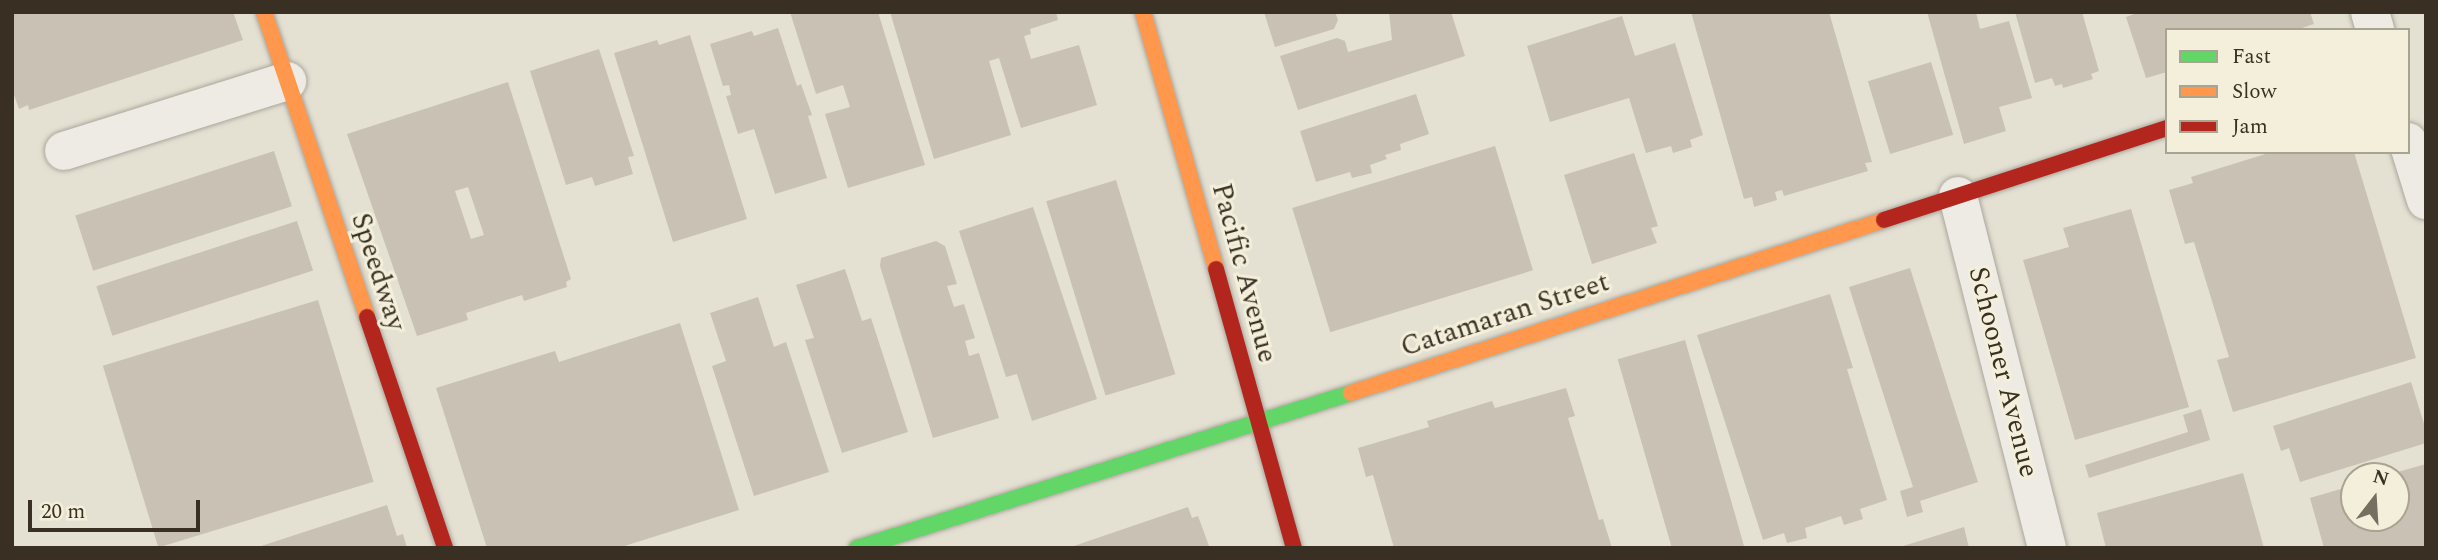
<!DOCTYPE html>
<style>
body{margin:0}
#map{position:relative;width:2438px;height:560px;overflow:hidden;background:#e4e1d3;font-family:Spectral,serif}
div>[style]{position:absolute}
.building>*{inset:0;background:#c8c1b4;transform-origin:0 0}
.roads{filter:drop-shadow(0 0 2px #aaa69b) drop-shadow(0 0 2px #aaa69b)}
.street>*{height:38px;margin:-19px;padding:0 19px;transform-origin:19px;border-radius:19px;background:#edebe3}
.fast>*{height:16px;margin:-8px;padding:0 8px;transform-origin:8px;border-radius:8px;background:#63d668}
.slow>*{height:16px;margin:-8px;padding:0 8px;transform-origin:8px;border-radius:8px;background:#ff974d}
.jam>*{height:16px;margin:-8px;padding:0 8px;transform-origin:8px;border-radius:8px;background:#b3261e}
span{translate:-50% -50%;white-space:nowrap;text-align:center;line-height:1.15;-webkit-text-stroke:6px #f3efdb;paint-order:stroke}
.street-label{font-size:28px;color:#393023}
.frame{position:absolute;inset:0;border:14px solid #393023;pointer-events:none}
.legend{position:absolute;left:2165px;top:28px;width:245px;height:126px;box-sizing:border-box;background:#f3efdb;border:2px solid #a9a391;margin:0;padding:9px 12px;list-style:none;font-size:21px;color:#393023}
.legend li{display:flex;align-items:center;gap:14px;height:35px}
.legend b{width:35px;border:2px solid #a9a391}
.north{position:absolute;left:2340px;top:462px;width:70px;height:70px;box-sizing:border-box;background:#f3efdb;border:2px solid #a9a391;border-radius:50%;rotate:17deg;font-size:19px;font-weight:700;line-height:28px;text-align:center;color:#393023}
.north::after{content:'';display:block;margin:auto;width:24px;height:32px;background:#756e61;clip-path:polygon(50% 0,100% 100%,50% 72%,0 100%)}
.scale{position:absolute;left:28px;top:500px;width:172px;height:32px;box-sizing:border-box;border:4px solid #393023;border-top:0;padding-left:9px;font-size:21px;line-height:24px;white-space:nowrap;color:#393023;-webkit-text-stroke:5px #f3efdb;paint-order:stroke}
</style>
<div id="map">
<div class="building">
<i style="clip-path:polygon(12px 12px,233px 12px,243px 40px,29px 110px,28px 105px,19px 109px,12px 89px)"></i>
<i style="clip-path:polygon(790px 12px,878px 12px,925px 165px,848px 188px,825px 114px,850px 107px,843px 85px,816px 94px)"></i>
<i style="clip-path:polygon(890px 12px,1056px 12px,1058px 20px,1030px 29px,1031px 34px,1024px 36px,1031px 59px,1079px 45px,1097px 105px,1021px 128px,999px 58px,989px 61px,1011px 135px,934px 159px)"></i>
<i style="clip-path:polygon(1264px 12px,1335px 12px,1338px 20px,1334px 29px,1275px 47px)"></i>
<i style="clip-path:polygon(1389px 12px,1451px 12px,1465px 56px,1298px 110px,1280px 56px,1337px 38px,1345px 41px,1348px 52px,1392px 40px)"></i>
<i style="clip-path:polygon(1691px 12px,1829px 12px,1872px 162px,1865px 163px,1868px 171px,1784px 196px,1782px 190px,1775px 192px,1777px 200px,1754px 207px,1752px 197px,1744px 199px)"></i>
<i style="clip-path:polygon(1927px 12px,1976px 12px,1980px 29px,2009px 21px,2032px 98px,1999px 107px,2006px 131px,1964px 144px)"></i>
<i style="clip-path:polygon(2015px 12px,2082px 12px,2099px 71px,2091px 74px,2093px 79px,2063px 88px,2062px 84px,2055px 86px,2052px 78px,2035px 83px)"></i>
<i style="clip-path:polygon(2140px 12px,2310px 12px,2314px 24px,2296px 30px,2167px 30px,2167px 72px,2146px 78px,2126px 17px)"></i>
<i style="clip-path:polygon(1622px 16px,1635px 56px,1675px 43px,1703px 135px,1690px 140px,1692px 147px,1673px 153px,1671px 146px,1646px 153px,1629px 98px,1550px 122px,1527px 46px)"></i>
<i style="clip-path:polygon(778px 28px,797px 86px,801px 84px,812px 115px,808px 116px,827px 178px,775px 194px,754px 129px,738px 134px,726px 96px,731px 95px,729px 85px,723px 86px,710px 44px,752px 31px,754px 36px)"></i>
<i style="clip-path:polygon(690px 35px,747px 219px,673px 242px,614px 53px,657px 40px,659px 45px)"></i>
<i style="clip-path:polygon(599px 49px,634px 156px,628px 157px,633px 174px,595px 186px,592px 177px,566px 185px,530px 71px)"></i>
<i style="left:1931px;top:62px;width:76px;height:66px;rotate:73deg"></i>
<i style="clip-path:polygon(evenodd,508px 82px,571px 279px,566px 282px,567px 287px,524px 301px,522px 295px,466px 313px,468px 320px,417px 336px,347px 134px,508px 82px,468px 187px,484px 235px,471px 239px,455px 191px,468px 187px)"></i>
<i style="clip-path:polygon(1416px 94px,1429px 134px,1400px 144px,1401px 150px,1385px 155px,1387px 159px,1370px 165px,1372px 173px,1352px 178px,1350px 172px,1316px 182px,1300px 131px)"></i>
<i style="left:1495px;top:146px;width:130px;height:212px;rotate:73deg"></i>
<i style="left:274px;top:151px;width:58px;height:209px;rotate:72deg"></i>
<i style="clip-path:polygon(2272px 152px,2354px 152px,2416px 358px,2233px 412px,2217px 360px,2229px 357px,2194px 242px,2185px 244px,2169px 190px,2193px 183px,2191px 177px)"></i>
<i style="clip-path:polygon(1634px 153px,1658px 226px,1651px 228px,1657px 243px,1592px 264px,1564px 175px)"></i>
<i style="left:1116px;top:180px;width:203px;height:73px;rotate:73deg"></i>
<i style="clip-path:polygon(1033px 207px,1097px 399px,1032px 421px,1017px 374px,1006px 377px,959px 231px)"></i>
<i style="clip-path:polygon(2131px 209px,2189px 407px,2075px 440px,2023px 260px,2069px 247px,2063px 228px)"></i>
<i style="left:297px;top:221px;width:52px;height:211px;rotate:72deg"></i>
<i style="clip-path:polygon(936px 241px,945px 246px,957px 284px,947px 286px,954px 307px,964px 304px,975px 338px,965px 341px,969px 356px,979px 353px,999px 418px,933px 438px,880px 266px,881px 258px)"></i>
<i style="clip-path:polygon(1910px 268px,1978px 482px,1920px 501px,1923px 512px,1907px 517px,1900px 491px,1913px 487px,1849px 287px)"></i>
<i style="clip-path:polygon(845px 269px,862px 321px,871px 318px,908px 432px,842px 453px,805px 340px,814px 338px,796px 285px)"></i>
<i style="clip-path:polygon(1830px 294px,1853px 368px,1847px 369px,1887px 500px,1860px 509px,1863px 519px,1844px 525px,1841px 516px,1805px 528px,1807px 538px,1787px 543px,1784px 533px,1763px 540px,1697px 335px)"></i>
<i style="clip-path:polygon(758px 297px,774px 347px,786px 342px,829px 472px,754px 496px,712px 366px,726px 361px,710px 313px)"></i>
<i style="left:318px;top:300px;width:190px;height:225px;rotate:73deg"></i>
<i style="clip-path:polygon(680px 323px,739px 510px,618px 548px,487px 548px,436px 388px,555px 351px,559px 362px)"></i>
<i style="left:1685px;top:340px;width:216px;height:70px;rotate:74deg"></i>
<i style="clip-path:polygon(2411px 382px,2426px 430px,2426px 443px,2300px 482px,2289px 448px,2281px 451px,2273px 426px)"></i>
<i style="clip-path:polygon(1566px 388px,1575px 416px,1568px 418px,1599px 520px,1603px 519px,1612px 548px,1394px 548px,1373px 475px,1366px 477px,1358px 448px,1429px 427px,1427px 421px,1492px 401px,1495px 408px)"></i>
<i style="clip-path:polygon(2201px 409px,2210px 440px,2089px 478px,2085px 465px,2188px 432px,2183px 415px)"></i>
<i style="clip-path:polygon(2426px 464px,2426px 548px,2324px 548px,2310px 498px,2354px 485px,2354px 518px,2396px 518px,2396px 476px,2387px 475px)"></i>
<i style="clip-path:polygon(2243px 473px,2264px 548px,2106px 548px,2097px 513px)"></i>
<i style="clip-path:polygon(387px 505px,397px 536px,403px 534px,407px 548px,255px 548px)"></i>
<i style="clip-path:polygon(1188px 507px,1192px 518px,1198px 516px,1209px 546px,1068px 548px)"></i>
<i style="clip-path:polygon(1964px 527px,1969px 548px,1900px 548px,1900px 547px)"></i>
</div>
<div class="roads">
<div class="street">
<i style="left:2370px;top:12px;width:19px;rotate:74deg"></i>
<i style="left:2408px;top:142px;width:61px;rotate:72.8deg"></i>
<i style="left:64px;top:151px;width:234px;rotate:-17.4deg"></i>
<i style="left:1958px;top:196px;width:363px;rotate:75.8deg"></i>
</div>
<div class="fast">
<i style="left:857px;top:548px;width:518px;rotate:-17.42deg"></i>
</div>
<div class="slow">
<i style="left:264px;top:12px;width:322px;rotate:71.3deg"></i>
<i style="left:1143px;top:12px;width:267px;rotate:74.1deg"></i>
<i style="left:1351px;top:393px;width:560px;rotate:-17.98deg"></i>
</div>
<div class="jam">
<i style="left:1884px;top:220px;width:298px;rotate:-18deg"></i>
<i style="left:1216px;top:269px;width:290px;rotate:74.4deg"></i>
<i style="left:367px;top:317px;width:244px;rotate:71.3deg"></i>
</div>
</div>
<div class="street-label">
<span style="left:378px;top:272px;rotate:72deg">Speedway</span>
<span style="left:1244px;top:273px;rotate:75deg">Pacific Avenue</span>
<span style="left:1505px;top:315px;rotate:-18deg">Catamaran Street</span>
<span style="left:2003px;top:372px;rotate:76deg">Schooner Avenue</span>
</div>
<div class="frame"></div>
<ul class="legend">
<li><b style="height:9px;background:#63d668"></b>Fast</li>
<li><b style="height:9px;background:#ff974d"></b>Slow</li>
<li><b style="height:9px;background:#b3261e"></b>Jam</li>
</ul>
<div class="north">N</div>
<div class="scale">20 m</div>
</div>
